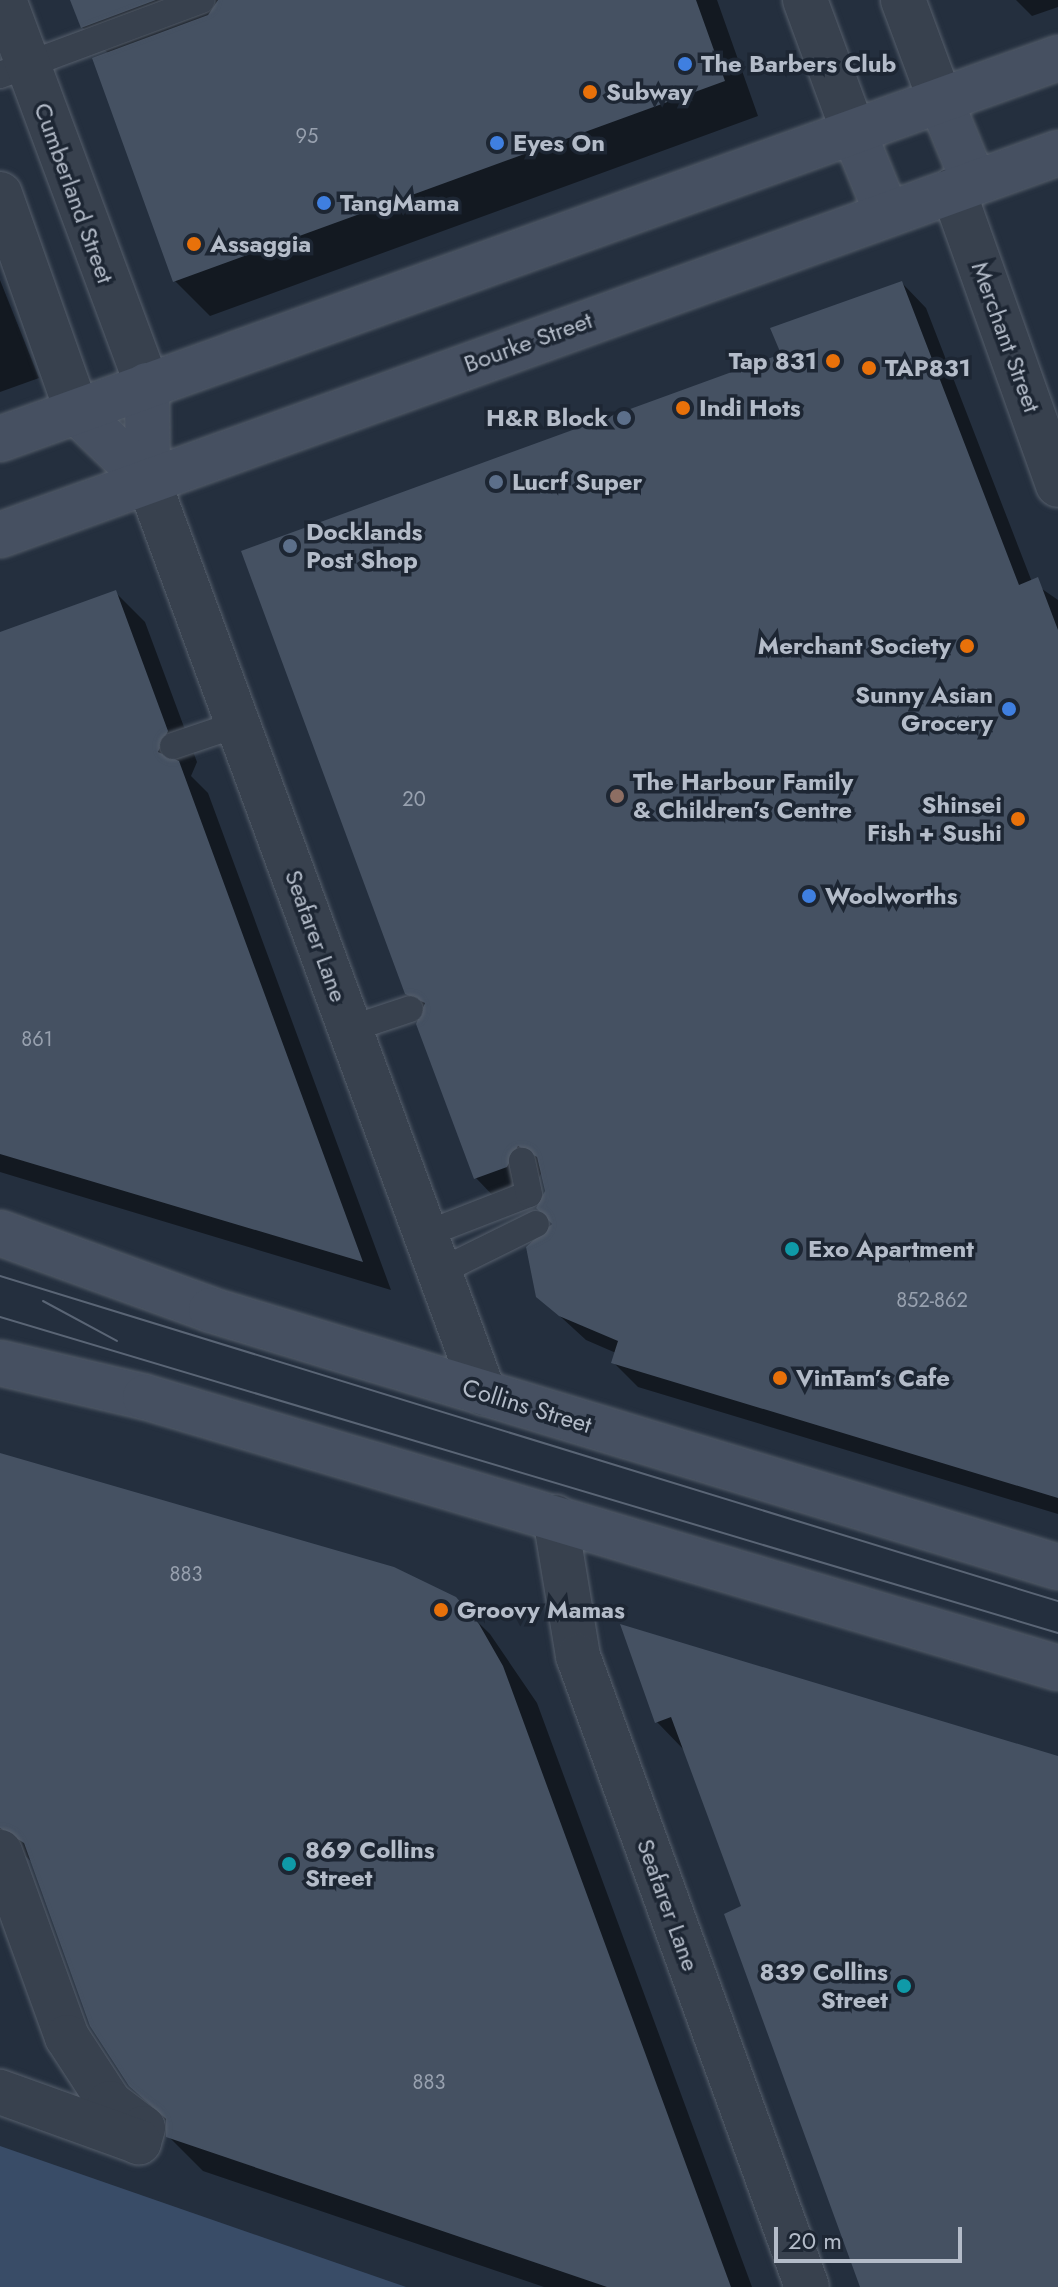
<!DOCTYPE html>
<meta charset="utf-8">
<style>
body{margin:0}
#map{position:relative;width:1058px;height:2287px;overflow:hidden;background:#242f3e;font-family:Jost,sans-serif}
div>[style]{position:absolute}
.water>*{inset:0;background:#394c67}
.shadow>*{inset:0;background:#0007}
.building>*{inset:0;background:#455162}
.roads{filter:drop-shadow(0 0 2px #565f6c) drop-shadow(0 0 2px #565f6c)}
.lane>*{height:26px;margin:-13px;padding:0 13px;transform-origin:13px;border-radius:13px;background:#38414e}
.street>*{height:44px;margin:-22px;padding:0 22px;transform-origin:22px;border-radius:22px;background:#38414e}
.secondary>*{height:44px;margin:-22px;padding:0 22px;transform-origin:22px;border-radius:22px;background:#465061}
.tram>*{height:2px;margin:-1px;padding:0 1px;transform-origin:1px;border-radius:1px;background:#5a6575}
.dots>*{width:22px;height:22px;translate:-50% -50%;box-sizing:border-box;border:4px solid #1d2633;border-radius:50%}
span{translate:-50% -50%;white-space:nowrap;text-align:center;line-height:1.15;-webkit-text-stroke:7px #1d2633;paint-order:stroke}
.number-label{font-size:20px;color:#98a1af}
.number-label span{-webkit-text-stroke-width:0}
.poi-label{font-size:24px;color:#b4bcc9;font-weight:700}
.left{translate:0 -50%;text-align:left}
.right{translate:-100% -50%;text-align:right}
.street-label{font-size:24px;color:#b4bcc9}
.scale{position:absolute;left:774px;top:2227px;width:188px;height:36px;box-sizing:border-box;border:4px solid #b4bcc9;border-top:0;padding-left:10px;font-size:24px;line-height:28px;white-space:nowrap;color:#b4bcc9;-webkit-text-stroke:6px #1d2633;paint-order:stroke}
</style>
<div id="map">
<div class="water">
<i style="clip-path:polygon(0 2146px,406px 2287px,0 2287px)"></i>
</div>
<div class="shadow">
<i style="clip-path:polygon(72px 0,717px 0,758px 116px,210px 316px,175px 281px,109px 54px,82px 27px)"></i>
<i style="clip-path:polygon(1016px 0,1058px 0,1058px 7px,1032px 16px)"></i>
<i style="clip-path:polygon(0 280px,39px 378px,0 392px)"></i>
<i style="clip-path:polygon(902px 283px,926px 308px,1032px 582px,1058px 600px,1058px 1514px,638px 1387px,613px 1362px,616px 1353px,586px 1340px,538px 1296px,528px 1248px,555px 1226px,542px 1172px,531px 1191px,500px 1203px,476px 1178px,424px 1010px,406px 993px,783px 355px)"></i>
<i style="clip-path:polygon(115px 592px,145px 622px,197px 762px,191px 776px,208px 793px,391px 1290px,0 1172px,0 634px)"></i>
<i style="clip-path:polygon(0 1459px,454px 1599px,490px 1634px,537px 1703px,752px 2287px,544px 2287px,203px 2171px,168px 2136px,168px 2122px,130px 2084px,32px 1862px,0 1834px)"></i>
<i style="clip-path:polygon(623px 1627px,1058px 1758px,1058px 2287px,863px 2287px,744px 1908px,685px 1751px,657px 1722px)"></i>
</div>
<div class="building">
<i style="clip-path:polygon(70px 0,156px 0,81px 28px)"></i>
<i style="clip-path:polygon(218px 0,696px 0,725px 81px,173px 282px,92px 58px,208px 15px)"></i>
<i style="clip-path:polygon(902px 281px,1019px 585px,1038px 577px,1058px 630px,1058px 1498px,611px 1363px,618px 1341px,559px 1316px,536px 1297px,526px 1247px,552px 1224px,536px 1208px,545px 1191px,537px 1157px,518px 1146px,507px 1167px,474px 1179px,416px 1024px,425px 1003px,405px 994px,241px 551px,781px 354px,770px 328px)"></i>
<i style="clip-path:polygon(116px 590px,168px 731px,158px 752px,179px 761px,363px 1262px,0 1154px,0 632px)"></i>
<i style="clip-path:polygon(0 1453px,394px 1567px,456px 1597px,479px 1624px,503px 1666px,731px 2287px,607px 2287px,166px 2137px,166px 2119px,129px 2086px,90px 2026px,24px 1843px,0 1828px)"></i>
<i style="clip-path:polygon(620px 1624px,1058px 1756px,1058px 2287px,860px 2287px,724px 1914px,741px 1906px,671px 1717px,655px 1723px)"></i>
</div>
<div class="roads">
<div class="lane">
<i style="left:0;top:75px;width:215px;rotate:-20.4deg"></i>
<i style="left:173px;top:746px;width:69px;rotate:-18.7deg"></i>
<i style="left:350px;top:1029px;width:63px;rotate:-18.4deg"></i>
<i style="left:426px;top:1234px;width:110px;rotate:-21.2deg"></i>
<i style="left:529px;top:1194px;width:34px;rotate:-102deg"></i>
<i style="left:439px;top:1272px;width:108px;rotate:-26.3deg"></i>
</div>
<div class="street">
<i style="left:4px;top:0;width:411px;rotate:69.6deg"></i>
<i style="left:805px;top:0;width:142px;rotate:69.8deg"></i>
<i style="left:903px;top:0;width:109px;rotate:69.6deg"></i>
<i style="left:953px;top:190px;width:313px;rotate:70.4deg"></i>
<i style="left:0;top:194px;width:231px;rotate:70.5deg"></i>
<i style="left:148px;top:480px;width:973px;rotate:69.8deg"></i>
<i style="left:555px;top:1517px;width:141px;rotate:80.6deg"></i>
<i style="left:578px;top:1656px;width:671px;rotate:70.05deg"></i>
<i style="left:0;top:1852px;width:197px;rotate:70.1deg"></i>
<i style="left:67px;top:2037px;width:79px;rotate:56.9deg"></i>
<i style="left:110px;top:2103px;width:41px;rotate:37.1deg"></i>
<i style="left:143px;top:2128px;width:15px;rotate:106deg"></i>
<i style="left:139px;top:2142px;width:148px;rotate:-160.2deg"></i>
</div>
<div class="secondary">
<i style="left:941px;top:102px;width:87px;rotate:67.6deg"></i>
<i style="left:854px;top:133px;width:87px;rotate:67.8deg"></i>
<i style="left:147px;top:385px;width:95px;rotate:89.4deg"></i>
<i style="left:77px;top:412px;width:98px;rotate:43.8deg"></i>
<i style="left:0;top:439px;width:1125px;rotate:-19.8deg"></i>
<i style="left:0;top:535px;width:1125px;rotate:-19.85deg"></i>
<i style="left:0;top:1233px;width:225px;rotate:20deg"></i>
<i style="left:211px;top:1310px;width:885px;rotate:16.88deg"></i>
<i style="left:0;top:1363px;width:149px;rotate:13.2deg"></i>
<i style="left:145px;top:1397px;width:952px;rotate:16.53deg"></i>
</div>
</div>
<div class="tram">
<i style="left:0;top:1276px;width:1107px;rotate:17.08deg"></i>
<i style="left:43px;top:1301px;width:84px;rotate:28.4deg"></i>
<i style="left:0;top:1317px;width:1104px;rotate:16.63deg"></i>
</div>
<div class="dots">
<i style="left:685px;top:64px;background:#3f7fe0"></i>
<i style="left:590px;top:92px;background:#e8710a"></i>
<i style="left:497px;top:143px;background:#3f7fe0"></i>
<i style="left:324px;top:203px;background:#3f7fe0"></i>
<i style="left:194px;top:244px;background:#e8710a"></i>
<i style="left:833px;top:361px;background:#e8710a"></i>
<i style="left:869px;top:368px;background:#e8710a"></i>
<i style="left:683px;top:408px;background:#e8710a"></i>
<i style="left:624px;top:418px;background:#5c6f8a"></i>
<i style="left:496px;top:482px;background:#5c6f8a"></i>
<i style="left:290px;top:546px;background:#5c6f8a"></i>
<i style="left:967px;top:646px;background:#e8710a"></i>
<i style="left:1009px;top:709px;background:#3f7fe0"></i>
<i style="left:617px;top:796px;background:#8d6e63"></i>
<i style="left:1018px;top:819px;background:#e8710a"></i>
<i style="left:809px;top:896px;background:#3f7fe0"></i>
<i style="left:792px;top:1249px;background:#0f9aa8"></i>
<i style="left:780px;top:1378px;background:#e8710a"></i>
<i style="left:441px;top:1610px;background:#e8710a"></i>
<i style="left:289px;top:1864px;background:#0f9aa8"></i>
<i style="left:904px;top:1986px;background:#0f9aa8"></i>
</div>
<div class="number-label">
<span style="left:307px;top:136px">95</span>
<span style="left:414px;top:799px">20</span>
<span style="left:37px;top:1039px">861</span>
<span style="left:932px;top:1300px">852-862</span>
<span style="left:186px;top:1574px">883</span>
<span style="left:429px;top:2082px">883</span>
</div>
<div class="poi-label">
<span class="left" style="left:701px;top:64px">The Barbers Club</span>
<span class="left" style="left:606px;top:92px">Subway</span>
<span class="left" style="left:513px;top:143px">Eyes On</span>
<span class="left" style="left:340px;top:203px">TangMama</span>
<span class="left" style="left:210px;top:244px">Assaggia</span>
<span class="right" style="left:817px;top:361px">Tap 831</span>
<span class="left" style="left:885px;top:368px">TAP831</span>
<span class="left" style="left:699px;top:408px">Indi Hots</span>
<span class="right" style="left:608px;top:418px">H&amp;R Block</span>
<span class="left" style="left:512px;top:482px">Lucrf Super</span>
<span class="left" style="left:306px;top:546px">Docklands<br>Post Shop</span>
<span class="right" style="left:951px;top:646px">Merchant Society</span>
<span class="right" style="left:993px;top:709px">Sunny Asian<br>Grocery</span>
<span class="left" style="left:633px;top:796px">The Harbour Family<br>&amp; Children’s Centre</span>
<span class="right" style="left:1002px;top:819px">Shinsei<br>Fish + Sushi</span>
<span class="left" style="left:825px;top:896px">Woolworths</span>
<span class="left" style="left:808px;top:1249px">Exo Apartment</span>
<span class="left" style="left:796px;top:1378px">VinTam’s Cafe</span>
<span class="left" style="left:457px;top:1610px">Groovy Mamas</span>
<span class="left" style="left:305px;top:1864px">869 Collins<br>Street</span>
<span class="right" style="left:888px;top:1986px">839 Collins<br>Street</span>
</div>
<div class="street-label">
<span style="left:74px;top:193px;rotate:70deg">Cumberland Street</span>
<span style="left:1006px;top:337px;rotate:70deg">Merchant Street</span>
<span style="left:528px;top:342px;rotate:-20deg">Bourke Street</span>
<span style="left:316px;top:936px;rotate:70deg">Seafarer Lane</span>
<span style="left:527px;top:1406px;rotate:17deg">Collins Street</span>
<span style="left:668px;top:1905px;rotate:70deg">Seafarer Lane</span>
</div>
<div class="scale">20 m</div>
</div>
